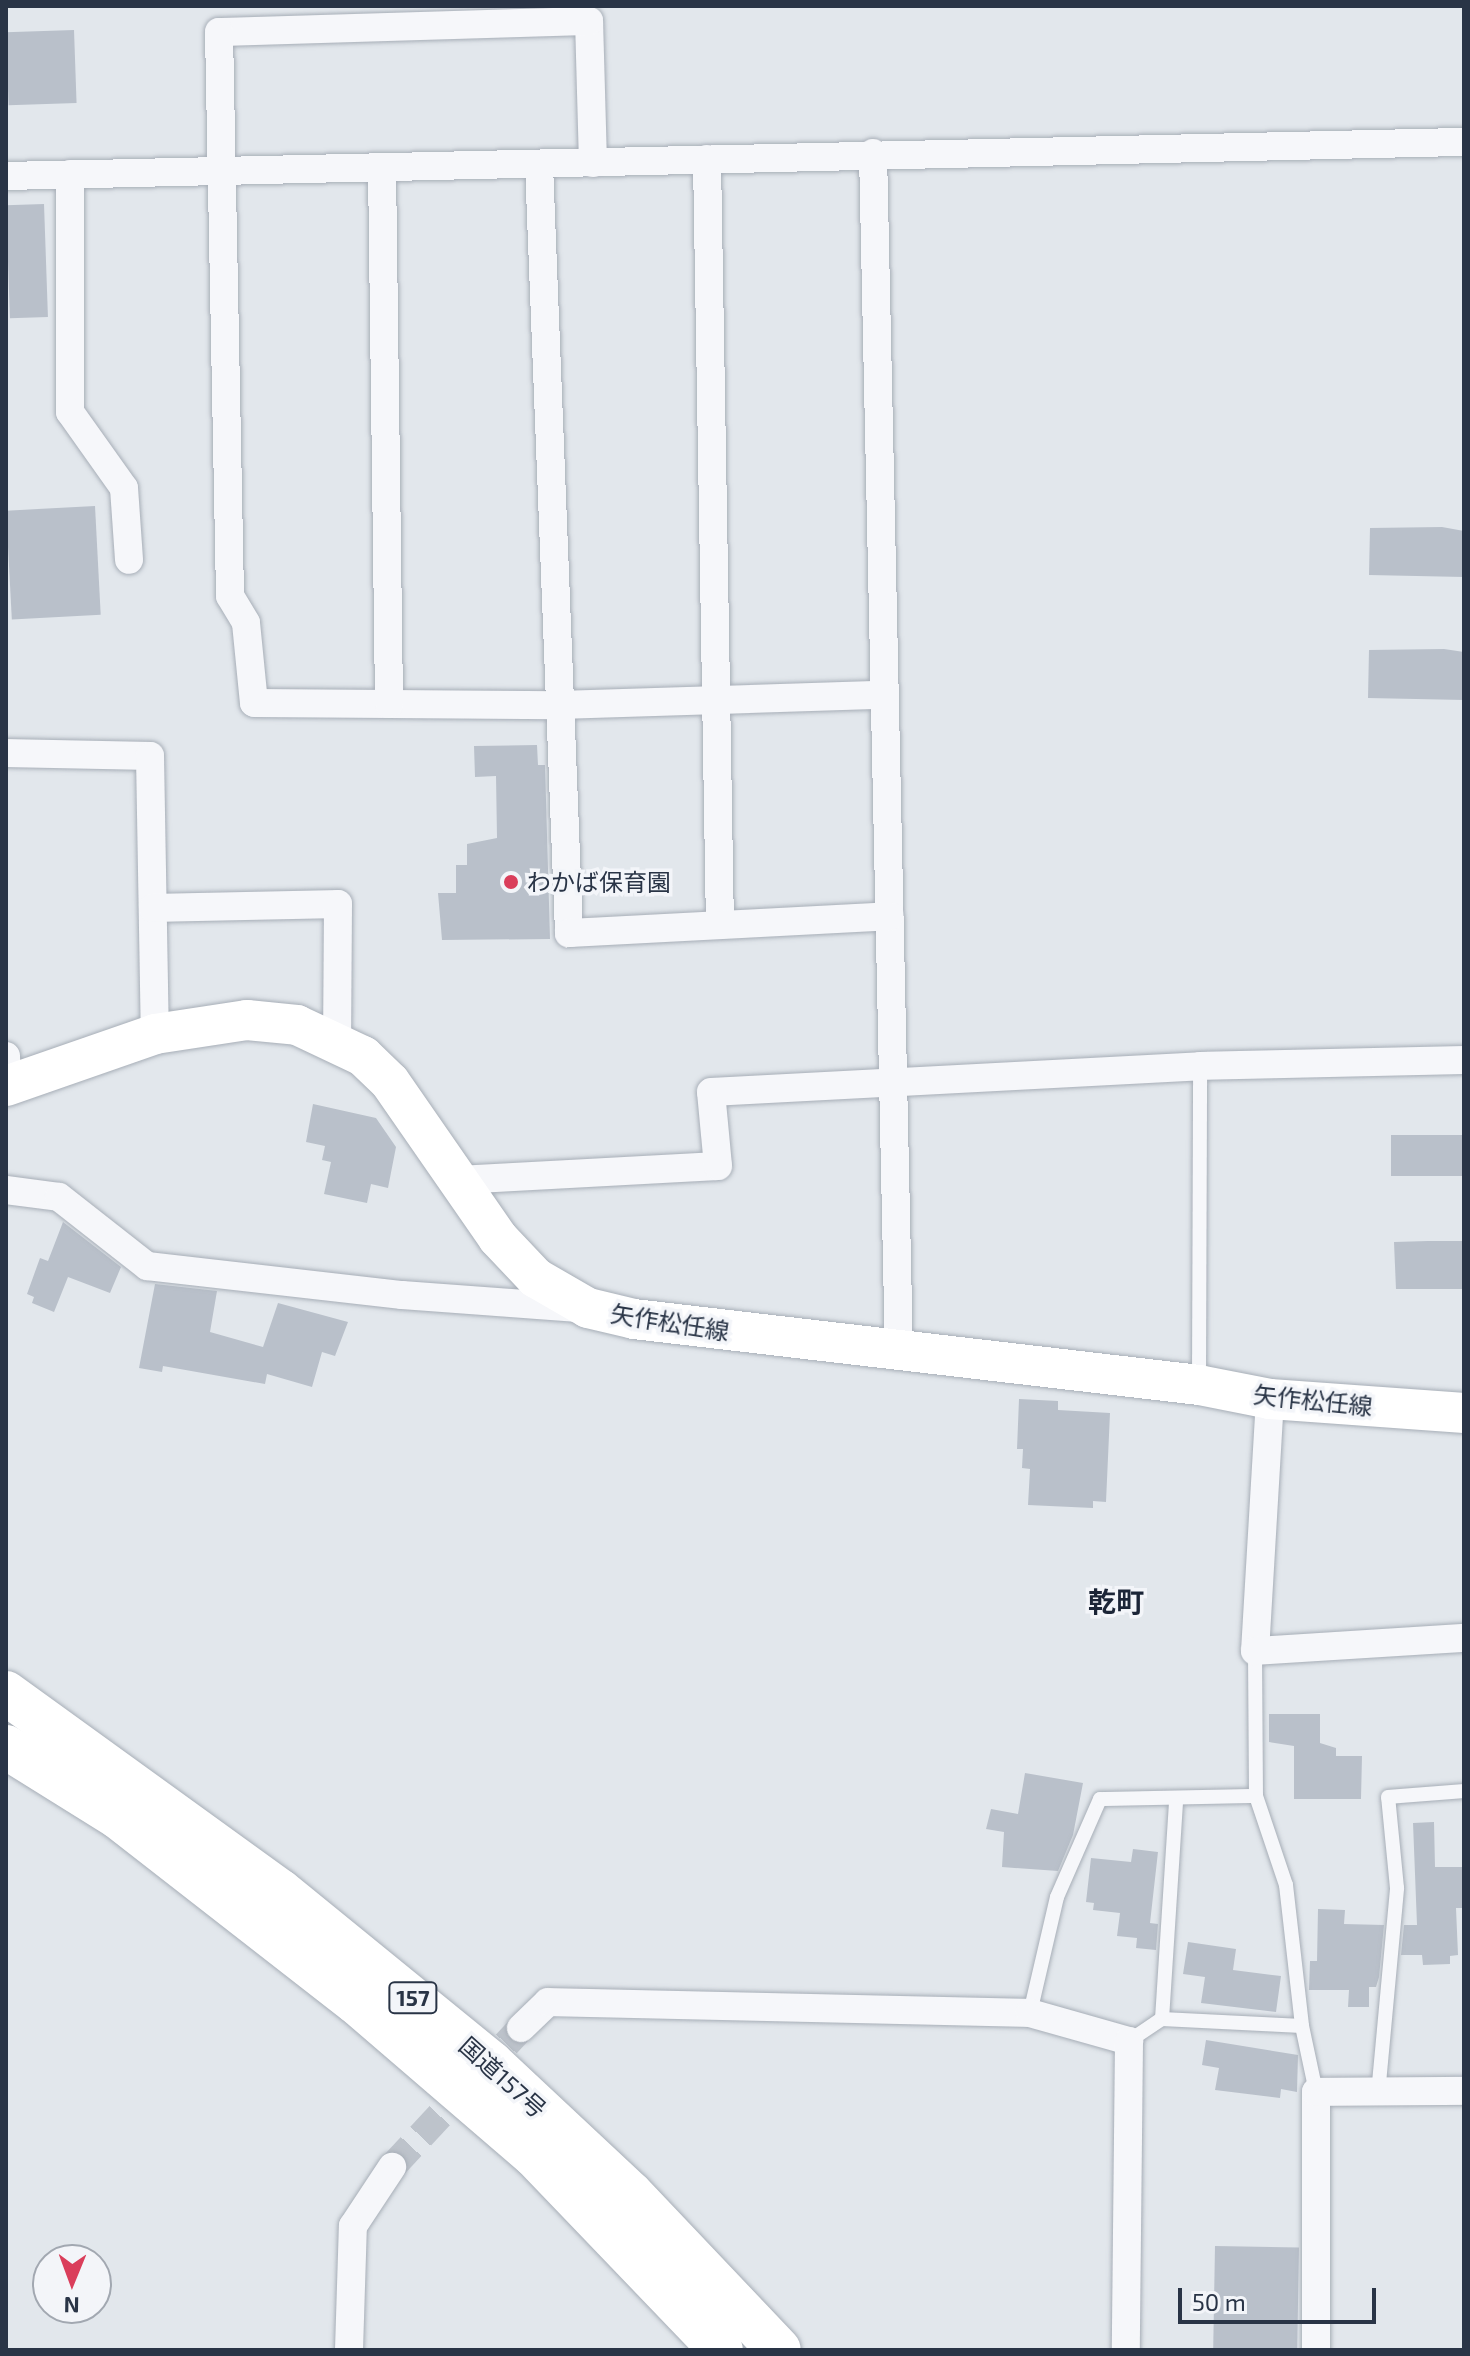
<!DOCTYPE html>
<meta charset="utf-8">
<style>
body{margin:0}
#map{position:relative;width:1470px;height:2356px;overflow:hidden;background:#e2e7ec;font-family:"Exo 2","Noto Sans JP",sans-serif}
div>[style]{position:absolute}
.building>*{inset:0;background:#b9c0ca;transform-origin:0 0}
.minor-tunnel>*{height:28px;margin-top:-14px;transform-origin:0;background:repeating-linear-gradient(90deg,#bdc3cb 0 28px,transparent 0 42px)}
.roads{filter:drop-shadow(0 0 2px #a7aeb7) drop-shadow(0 0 2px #a7aeb7)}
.service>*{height:14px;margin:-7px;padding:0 7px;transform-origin:7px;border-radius:7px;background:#f6f7fa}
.minor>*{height:28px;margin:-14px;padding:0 14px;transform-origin:14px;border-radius:14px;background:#f6f7fa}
.secondary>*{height:40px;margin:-20px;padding:0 20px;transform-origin:20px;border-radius:20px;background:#fff}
.trunk>*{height:44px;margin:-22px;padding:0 22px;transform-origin:22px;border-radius:22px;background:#fff}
.dots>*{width:22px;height:22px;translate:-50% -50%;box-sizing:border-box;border:4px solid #f3f5f9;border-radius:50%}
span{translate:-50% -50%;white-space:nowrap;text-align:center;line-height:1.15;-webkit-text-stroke:7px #f3f5f9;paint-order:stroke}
.shield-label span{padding:2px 6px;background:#f3f5f9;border:2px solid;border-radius:6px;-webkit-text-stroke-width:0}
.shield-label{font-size:22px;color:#293446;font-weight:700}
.poi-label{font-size:24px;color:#293446}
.left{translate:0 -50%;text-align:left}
.street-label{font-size:24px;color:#293446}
.quarter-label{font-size:28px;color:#1b2537;font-weight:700}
.frame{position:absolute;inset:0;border:8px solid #293446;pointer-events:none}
.north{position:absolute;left:32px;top:2244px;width:80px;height:80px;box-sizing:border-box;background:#f3f5f9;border:2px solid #a2a8b1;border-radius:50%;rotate:181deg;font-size:22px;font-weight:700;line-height:32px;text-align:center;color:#293446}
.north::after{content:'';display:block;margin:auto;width:28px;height:36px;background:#da3e5b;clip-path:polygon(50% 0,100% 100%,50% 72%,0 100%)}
.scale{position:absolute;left:1178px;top:2288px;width:198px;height:36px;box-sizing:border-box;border:4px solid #293446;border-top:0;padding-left:10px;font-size:24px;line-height:28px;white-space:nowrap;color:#293446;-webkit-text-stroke:6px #f3f5f9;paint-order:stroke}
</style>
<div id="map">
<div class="building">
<i style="left:74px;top:30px;width:73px;height:68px;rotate:88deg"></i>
<i style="left:44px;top:204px;width:113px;height:38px;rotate:88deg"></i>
<i style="left:95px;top:506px;width:109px;height:89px;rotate:87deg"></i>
<i style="clip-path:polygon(1442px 527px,1464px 531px,1464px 577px,1369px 575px,1370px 528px)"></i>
<i style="clip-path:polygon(1444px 649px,1464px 652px,1464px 700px,1368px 698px,1369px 650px)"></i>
<i style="clip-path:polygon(537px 745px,538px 765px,545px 765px,550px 939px,442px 940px,438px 893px,456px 893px,456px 865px,467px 865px,467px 844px,497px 838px,496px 776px,475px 777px,474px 746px)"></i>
<i style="clip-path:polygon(313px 1104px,376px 1118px,396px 1147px,388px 1188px,371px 1184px,367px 1203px,324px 1194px,331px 1162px,322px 1160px,325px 1146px,306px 1142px)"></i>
<i style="left:1464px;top:1135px;width:41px;height:73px;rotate:90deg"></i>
<i style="clip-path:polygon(63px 1222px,121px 1267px,110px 1293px,68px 1277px,54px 1312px,32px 1303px,34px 1297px,27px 1294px,40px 1258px,48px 1261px)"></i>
<i style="clip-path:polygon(1428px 1241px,1464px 1241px,1464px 1289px,1396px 1289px,1394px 1242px)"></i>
<i style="clip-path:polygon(155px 1284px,217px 1291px,210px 1332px,263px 1347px,278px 1303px,348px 1322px,335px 1356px,322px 1352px,312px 1387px,267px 1374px,265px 1384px,163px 1366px,162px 1372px,139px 1368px)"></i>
<i style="clip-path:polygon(1019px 1399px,1058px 1401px,1058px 1410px,1110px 1413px,1106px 1502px,1093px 1501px,1093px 1508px,1028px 1505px,1030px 1469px,1022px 1468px,1023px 1449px,1017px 1449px)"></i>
<i style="clip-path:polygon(1269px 1714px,1320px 1714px,1320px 1743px,1336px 1748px,1336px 1756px,1362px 1756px,1361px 1799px,1294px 1799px,1294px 1746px,1269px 1742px)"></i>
<i style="clip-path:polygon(1025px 1773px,1083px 1783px,1073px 1835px,1058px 1871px,1002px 1867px,1004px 1832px,986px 1829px,991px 1809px,1018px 1814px)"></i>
<i style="clip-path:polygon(1434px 1822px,1435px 1867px,1464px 1867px,1464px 1908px,1456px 1908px,1458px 1955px,1450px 1956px,1450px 1964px,1423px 1965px,1422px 1955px,1401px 1955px,1404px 1925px,1417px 1925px,1413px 1823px)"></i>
<i style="clip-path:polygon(1133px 1849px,1158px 1852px,1150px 1923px,1158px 1924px,1156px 1950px,1136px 1948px,1137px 1938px,1117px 1936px,1120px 1913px,1093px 1910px,1094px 1903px,1086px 1902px,1091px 1858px,1131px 1862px)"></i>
<i style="clip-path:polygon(1318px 1909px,1345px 1910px,1344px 1924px,1384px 1925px,1379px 1977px,1376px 1987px,1369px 1987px,1369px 2007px,1348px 2007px,1349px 1990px,1309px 1990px,1310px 1961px,1317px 1961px)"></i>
<i style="clip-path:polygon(1188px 1942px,1236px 1949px,1233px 1970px,1281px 1976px,1276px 2012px,1201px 2003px,1205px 1977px,1183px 1974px)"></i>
<i style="clip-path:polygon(1206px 2040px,1298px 2055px,1297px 2092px,1281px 2089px,1280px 2098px,1215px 2090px,1219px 2068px,1202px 2065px)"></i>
<i style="left:1215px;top:2246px;width:84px;height:104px;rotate:1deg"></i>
</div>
<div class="minor-tunnel">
<i style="left:392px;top:2167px;width:190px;rotate:-47.1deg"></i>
</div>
<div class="roads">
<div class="service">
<i style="left:1199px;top:1382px;width:316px;rotate:-89.8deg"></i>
<i style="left:1256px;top:1796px;width:94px;rotate:71.4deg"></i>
<i style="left:1286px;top:1885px;width:142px;rotate:83.5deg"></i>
<i style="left:1030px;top:2013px;width:119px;rotate:-76.9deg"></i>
<i style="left:1057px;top:1897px;width:107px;rotate:-66.3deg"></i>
<i style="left:1100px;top:1799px;width:156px;rotate:-1.1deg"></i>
<i style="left:1256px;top:1796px;width:145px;rotate:-90.4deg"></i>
<i style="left:1162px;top:2019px;width:219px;rotate:-86.3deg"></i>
<i style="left:1129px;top:2041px;width:40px;rotate:-34deg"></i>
<i style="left:1162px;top:2019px;width:140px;rotate:2.9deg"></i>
<i style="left:1302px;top:2026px;width:67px;rotate:78deg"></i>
<i style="left:1378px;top:2094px;width:207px;rotate:-84.7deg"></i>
<i style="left:1397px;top:1888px;width:91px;rotate:-95.6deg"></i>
<i style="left:1388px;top:1797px;width:76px;rotate:-4.5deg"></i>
</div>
<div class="minor">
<i style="left:873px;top:153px;width:1200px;rotate:88.76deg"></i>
<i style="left:707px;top:159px;width:766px;rotate:89.03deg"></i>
<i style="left:593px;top:163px;width:142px;rotate:-91.6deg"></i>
<i style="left:589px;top:21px;width:370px;rotate:178.3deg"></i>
<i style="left:219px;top:32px;width:564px;rotate:88.88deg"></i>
<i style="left:230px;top:596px;width:31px;rotate:59deg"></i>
<i style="left:246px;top:623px;width:80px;rotate:84.3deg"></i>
<i style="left:254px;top:703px;width:305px;rotate:0.4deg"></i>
<i style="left:559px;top:705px;width:323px;rotate:-1.8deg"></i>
<i style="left:539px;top:165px;width:769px;rotate:87.76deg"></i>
<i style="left:569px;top:933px;width:321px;rotate:-3deg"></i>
<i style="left:382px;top:167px;width:537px;rotate:89.25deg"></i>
<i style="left:70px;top:174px;width:238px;rotate:90deg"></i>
<i style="left:70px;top:412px;width:93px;rotate:54.6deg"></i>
<i style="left:124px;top:488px;width:72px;rotate:86deg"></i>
<i style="left:6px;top:176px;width:1458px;rotate:-1.34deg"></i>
<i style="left:6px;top:753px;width:144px;rotate:1.2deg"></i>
<i style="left:150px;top:756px;width:278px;rotate:89deg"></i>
<i style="left:153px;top:908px;width:185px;rotate:-1.2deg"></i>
<i style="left:338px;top:904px;width:140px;rotate:90.4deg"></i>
<i style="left:6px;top:1056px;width:29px;rotate:88deg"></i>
<i style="left:458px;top:1180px;width:260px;rotate:-3.1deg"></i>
<i style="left:718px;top:1166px;width:74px;rotate:-95.4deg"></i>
<i style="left:711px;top:1092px;width:490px;rotate:-3deg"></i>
<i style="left:1200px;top:1066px;width:264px;rotate:-1.3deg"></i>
<i style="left:6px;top:1190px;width:53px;rotate:7.5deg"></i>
<i style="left:59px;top:1197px;width:112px;rotate:38.1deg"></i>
<i style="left:147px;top:1266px;width:257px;rotate:6.5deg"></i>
<i style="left:402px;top:1295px;width:177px;rotate:4.2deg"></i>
<i style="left:1270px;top:1399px;width:252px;rotate:93.4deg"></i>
<i style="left:1255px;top:1651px;width:209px;rotate:-3.6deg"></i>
<i style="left:521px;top:2028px;width:37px;rotate:-44deg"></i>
<i style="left:548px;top:2002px;width:482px;rotate:1.3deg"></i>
<i style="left:1030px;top:2013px;width:103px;rotate:15.8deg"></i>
<i style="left:1129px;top:2041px;width:309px;rotate:90.6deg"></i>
<i style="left:349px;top:2350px;width:124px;rotate:-88.2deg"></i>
<i style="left:353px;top:2226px;width:71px;rotate:-56.5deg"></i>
<i style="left:1316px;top:2350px;width:258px;rotate:-90deg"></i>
<i style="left:1316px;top:2092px;width:148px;rotate:-0.4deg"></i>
</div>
<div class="secondary">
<i style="left:6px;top:1086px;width:158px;rotate:-19.2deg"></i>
<i style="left:155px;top:1034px;width:93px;rotate:-8.7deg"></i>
<i style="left:247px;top:1020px;width:50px;rotate:5.7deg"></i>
<i style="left:297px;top:1025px;width:73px;rotate:25.2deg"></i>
<i style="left:363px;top:1056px;width:37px;rotate:44deg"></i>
<i style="left:390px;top:1082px;width:190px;rotate:55.3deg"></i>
<i style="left:498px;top:1238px;width:55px;rotate:46.5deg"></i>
<i style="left:536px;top:1278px;width:60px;rotate:30deg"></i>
<i style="left:588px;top:1308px;width:47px;rotate:13.4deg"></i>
<i style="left:634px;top:1319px;width:569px;rotate:6.66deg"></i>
<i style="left:1199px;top:1385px;width:72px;rotate:11.2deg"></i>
<i style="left:1270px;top:1399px;width:195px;rotate:4.1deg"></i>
</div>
<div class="trunk">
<i style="left:6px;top:1693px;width:338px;rotate:35.9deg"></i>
<i style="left:280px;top:1891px;width:272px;rotate:39.2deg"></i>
<i style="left:491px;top:2063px;width:190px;rotate:43.1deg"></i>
<i style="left:630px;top:2193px;width:216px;rotate:46.5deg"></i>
<i style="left:6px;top:1747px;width:132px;rotate:32deg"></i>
<i style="left:118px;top:1817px;width:301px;rotate:37.9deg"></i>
<i style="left:356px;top:2002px;width:235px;rotate:40.7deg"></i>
<i style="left:534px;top:2155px;width:270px;rotate:46.2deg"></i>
</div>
</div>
<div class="dots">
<i style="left:511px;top:882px;background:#da3e5b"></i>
</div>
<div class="shield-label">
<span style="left:413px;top:1998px">157</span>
</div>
<div class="poi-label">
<span class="left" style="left:527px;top:882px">わかば保育園</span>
</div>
<div class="street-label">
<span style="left:670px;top:1322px;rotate:9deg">矢作松任線</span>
<span style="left:1313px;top:1400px;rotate:6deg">矢作松任線</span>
<span style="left:503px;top:2077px;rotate:42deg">国道157号</span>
</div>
<div class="quarter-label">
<span style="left:1116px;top:1601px">乾町</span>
</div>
<div class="frame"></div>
<div class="north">N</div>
<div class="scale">50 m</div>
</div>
